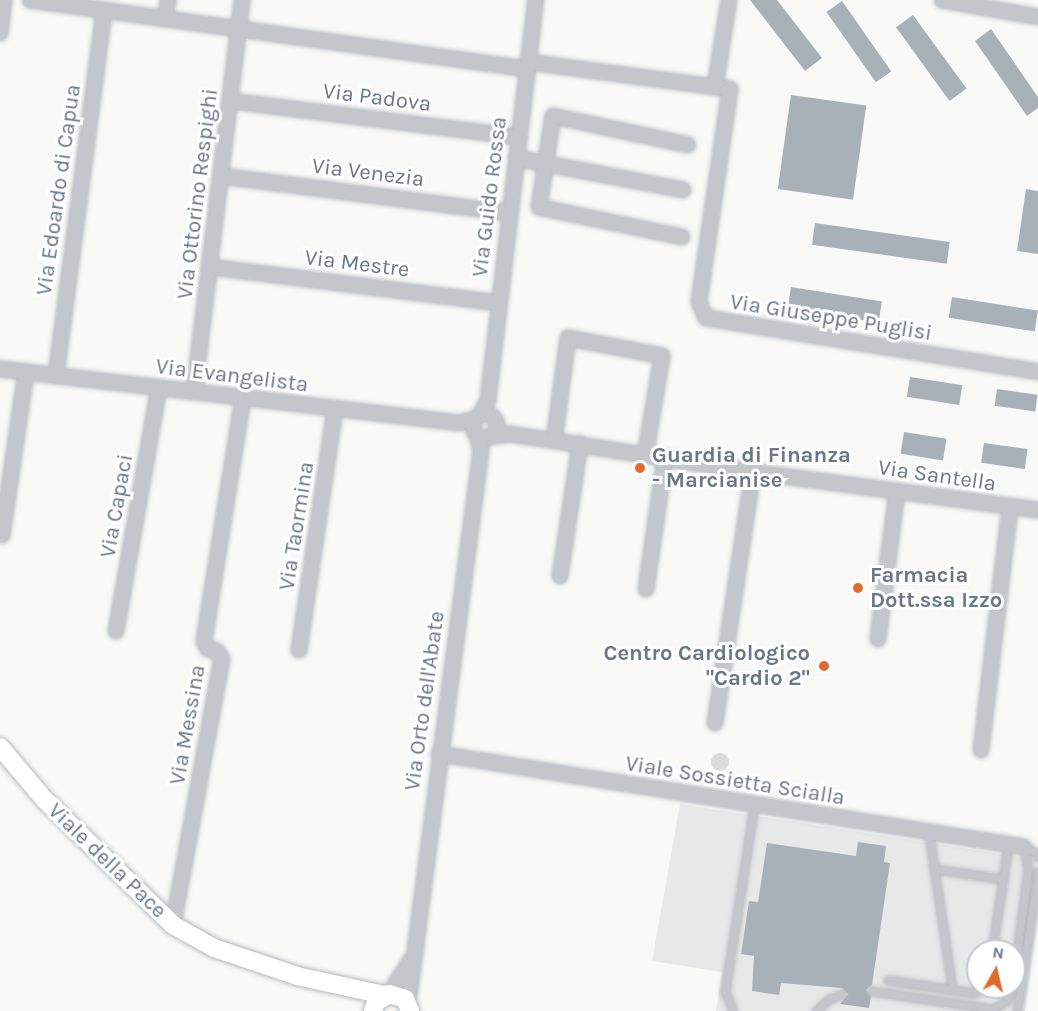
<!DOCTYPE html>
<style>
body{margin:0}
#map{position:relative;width:1038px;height:1011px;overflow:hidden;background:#f9f9f7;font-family:Karla,sans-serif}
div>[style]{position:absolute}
.built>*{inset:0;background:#e7e8e8}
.green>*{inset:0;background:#d9ded6}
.round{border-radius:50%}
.building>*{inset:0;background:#a9b1b8;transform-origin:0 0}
.roads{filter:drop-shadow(0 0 2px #b5babf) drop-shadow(0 0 2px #b5babf)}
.lane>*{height:7px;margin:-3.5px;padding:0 3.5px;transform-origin:3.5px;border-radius:3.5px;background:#c3c6cb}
.street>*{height:14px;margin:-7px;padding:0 7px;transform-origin:7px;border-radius:7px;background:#c3c6cb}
.street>.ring{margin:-7px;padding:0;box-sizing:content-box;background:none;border:14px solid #c3c6cb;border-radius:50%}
.secondary>*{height:18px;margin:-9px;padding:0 9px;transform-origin:9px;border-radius:9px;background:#fff}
.dots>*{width:16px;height:16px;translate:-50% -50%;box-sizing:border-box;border:3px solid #fff;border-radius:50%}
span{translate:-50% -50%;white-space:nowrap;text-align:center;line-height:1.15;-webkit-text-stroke:6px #fff;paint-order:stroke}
.street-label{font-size:22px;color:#697788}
.poi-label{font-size:22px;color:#697788;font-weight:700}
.left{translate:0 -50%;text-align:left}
.right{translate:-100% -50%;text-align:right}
.north{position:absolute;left:966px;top:939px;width:60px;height:60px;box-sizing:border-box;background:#fff;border:2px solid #c3c9cf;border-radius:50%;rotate:8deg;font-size:16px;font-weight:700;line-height:24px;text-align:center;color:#697788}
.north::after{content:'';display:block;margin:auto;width:21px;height:27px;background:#e26a2f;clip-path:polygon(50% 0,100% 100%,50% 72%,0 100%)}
</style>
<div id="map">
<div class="built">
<i style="clip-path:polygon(evenodd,680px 804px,1038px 860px,1038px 920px,1025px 1011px,716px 1011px,722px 972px,652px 961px,680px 804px,978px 951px,1014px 951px,1014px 987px,978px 987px,978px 951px)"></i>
</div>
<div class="green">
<i class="round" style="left:711px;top:753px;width:18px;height:18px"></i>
</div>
<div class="building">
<i style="clip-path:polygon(750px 0,777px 0,822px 58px,805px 71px)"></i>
<i style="left:842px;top:1px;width:86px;height:19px;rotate:55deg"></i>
<i style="left:913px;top:15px;width:91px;height:21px;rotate:54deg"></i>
<i style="clip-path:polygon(991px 29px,1038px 97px,1038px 108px,1027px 116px,975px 41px)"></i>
<i style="left:791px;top:95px;width:76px;height:95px;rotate:8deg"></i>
<i style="clip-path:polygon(1026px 189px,1038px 191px,1038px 254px,1017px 251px)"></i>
<i style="left:815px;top:223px;width:136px;height:22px;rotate:8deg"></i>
<i style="left:791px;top:287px;width:92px;height:22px;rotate:9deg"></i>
<i style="left:952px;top:297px;width:87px;height:21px;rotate:9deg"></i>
<i style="left:910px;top:377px;width:53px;height:20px;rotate:9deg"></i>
<i style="left:997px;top:389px;width:41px;height:17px;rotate:8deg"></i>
<i style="left:904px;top:432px;width:43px;height:22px;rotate:9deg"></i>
<i style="left:984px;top:443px;width:44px;height:20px;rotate:8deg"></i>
<i style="clip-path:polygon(858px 842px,886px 846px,884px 862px,890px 863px,872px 985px,866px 990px,871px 997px,869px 1008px,840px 1004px,848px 994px,842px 988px,781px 983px,779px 995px,752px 991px,754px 956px,741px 954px,749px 901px,758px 902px,767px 843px,856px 856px)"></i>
</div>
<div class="roads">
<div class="lane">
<i style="left:929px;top:834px;width:155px;rotate:81.5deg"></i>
<i style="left:1024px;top:847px;width:14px;rotate:25deg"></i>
<i style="left:1037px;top:853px;width:4px;rotate:76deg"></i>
<i style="left:935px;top:869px;width:69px;rotate:8.4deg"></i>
<i style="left:992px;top:951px;width:107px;rotate:-81.4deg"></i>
<i style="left:1014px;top:976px;width:108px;rotate:-82.5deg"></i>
<i style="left:1028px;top:869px;width:22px;rotate:-100deg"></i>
<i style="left:888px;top:980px;width:87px;rotate:8.6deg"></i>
<i style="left:974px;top:993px;width:13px;rotate:-27deg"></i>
<i style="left:871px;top:991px;width:123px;rotate:8.4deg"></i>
<i style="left:993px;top:1009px;width:14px;rotate:-30deg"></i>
<i style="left:1005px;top:1002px;width:17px;rotate:-62deg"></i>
<i style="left:733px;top:1011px;width:22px;rotate:-112deg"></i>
<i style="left:725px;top:991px;width:187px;rotate:-81.1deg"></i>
<i style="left:816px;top:1011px;width:18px;rotate:-43deg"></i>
<i style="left:829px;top:999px;width:14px;rotate:-21deg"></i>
<i style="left:1017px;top:1011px;width:141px;rotate:-81.4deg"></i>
</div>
<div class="street">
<i style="left:30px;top:0;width:502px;rotate:7.9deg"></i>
<i style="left:942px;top:0;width:97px;rotate:10deg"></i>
<i style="left:165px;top:19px;width:19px;rotate:-81deg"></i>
<i style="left:0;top:33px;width:33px;rotate:-83deg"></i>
<i style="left:528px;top:62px;width:204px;rotate:7.6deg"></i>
<i style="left:730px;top:89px;width:215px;rotate:98.3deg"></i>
<i style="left:699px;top:302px;width:17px;rotate:66deg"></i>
<i style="left:706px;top:318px;width:336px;rotate:9.2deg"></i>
<i style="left:715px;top:87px;width:88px;rotate:-80.9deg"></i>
<i style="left:230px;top:101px;width:291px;rotate:7.1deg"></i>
<i style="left:516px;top:158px;width:170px;rotate:10.8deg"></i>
<i style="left:221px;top:176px;width:290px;rotate:7.3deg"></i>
<i style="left:682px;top:237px;width:146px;rotate:-168.2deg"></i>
<i style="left:539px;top:207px;width:92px;rotate:-81.3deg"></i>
<i style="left:553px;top:116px;width:138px;rotate:12.1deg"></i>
<i style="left:210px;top:267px;width:290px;rotate:7.1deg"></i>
<i style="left:0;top:369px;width:462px;rotate:6.7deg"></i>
<i style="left:459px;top:423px;width:16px;rotate:-14deg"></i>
<i style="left:56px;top:376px;width:369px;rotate:-82.5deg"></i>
<i style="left:194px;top:392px;width:395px;rotate:-83deg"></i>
<i class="ring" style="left:473px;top:414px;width:10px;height:10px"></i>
<i style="left:480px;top:415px;width:17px;rotate:-62deg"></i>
<i style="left:488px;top:400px;width:403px;rotate:-83.2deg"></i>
<i style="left:493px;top:436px;width:17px;rotate:-7deg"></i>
<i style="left:510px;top:434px;width:246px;rotate:8.9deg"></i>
<i style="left:753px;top:472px;width:288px;rotate:7.6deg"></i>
<i style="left:554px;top:441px;width:104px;rotate:-82.3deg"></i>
<i style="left:568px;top:338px;width:96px;rotate:10.8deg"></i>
<i style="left:662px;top:356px;width:101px;rotate:99.6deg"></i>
<i style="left:2px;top:535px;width:165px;rotate:-81.6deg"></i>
<i style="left:560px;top:576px;width:134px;rotate:-81.4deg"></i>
<i style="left:646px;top:589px;width:131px;rotate:-81.7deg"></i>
<i style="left:116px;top:631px;width:247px;rotate:-80deg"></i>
<i style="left:878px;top:639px;width:149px;rotate:-82.7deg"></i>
<i style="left:299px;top:650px;width:244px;rotate:-81.5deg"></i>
<i style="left:715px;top:723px;width:254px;rotate:-81.4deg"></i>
<i style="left:981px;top:750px;width:245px;rotate:-83.2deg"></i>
<i style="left:439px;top:754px;width:592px;rotate:9.03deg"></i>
<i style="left:173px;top:925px;width:270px;rotate:-79.6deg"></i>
<i style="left:222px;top:659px;width:9px;rotate:-122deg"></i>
<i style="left:217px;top:651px;width:9px;rotate:-167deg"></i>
<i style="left:208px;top:649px;width:9px;rotate:-117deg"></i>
<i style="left:204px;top:641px;width:246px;rotate:-80.9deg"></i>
<i style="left:389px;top:994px;width:40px;rotate:-57.1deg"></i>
<i style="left:408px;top:1004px;width:559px;rotate:-82.49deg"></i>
<i style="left:481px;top:450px;width:16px;rotate:-105deg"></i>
</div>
<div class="secondary">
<i style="left:0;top:747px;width:68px;rotate:49.8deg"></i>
<i style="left:44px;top:799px;width:180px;rotate:44.3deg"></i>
<i style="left:173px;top:925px;width:47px;rotate:29.3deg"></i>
<i style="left:214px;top:948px;width:88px;rotate:18.6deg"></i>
<i style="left:297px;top:976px;width:89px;rotate:12.3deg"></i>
<i style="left:373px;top:1011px;width:9px;rotate:-72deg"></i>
<i style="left:376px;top:1002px;width:15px;rotate:-32deg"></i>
<i style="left:389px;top:994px;width:17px;rotate:17deg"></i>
<i style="left:405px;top:999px;width:13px;rotate:67deg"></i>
</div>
</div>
<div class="dots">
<i style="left:640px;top:468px;background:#e26a2f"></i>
<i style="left:858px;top:588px;background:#e26a2f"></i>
<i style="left:824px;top:666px;background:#e26a2f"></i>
</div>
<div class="street-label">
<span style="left:377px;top:98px;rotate:7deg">Via Padova</span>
<span style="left:368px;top:173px;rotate:7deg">Via Venezia</span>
<span style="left:59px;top:190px;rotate:-82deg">Via Edoardo di Capua</span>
<span style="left:198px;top:194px;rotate:-83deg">Via Ottorino Respighi</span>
<span style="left:490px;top:197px;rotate:-83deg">Via Guido Rossa</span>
<span style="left:357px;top:264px;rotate:7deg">Via Mestre</span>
<span style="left:831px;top:318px;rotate:9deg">Via Giuseppe Puglisi</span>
<span style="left:232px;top:376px;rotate:7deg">Via Evangelista</span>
<span style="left:937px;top:476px;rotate:8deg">Via Santella</span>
<span style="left:117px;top:506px;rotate:-80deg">Via Capaci</span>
<span style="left:297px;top:526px;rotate:-81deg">Via Taormina</span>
<span style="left:425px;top:701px;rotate:-82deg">Via Orto dell'Abate</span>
<span style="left:188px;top:725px;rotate:-80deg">Via Messina</span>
<span style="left:735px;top:781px;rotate:9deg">Viale Sossietta Scialla</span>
<span style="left:107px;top:861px;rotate:44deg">Viale della Pace</span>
</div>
<div class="poi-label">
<span class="left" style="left:652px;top:468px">Guardia di Finanza<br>- Marcianise</span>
<span class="left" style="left:870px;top:588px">Farmacia<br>Dott.ssa Izzo</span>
<span class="right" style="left:810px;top:666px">Centro Cardiologico<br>"Cardio 2"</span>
</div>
<div class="north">N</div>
</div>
